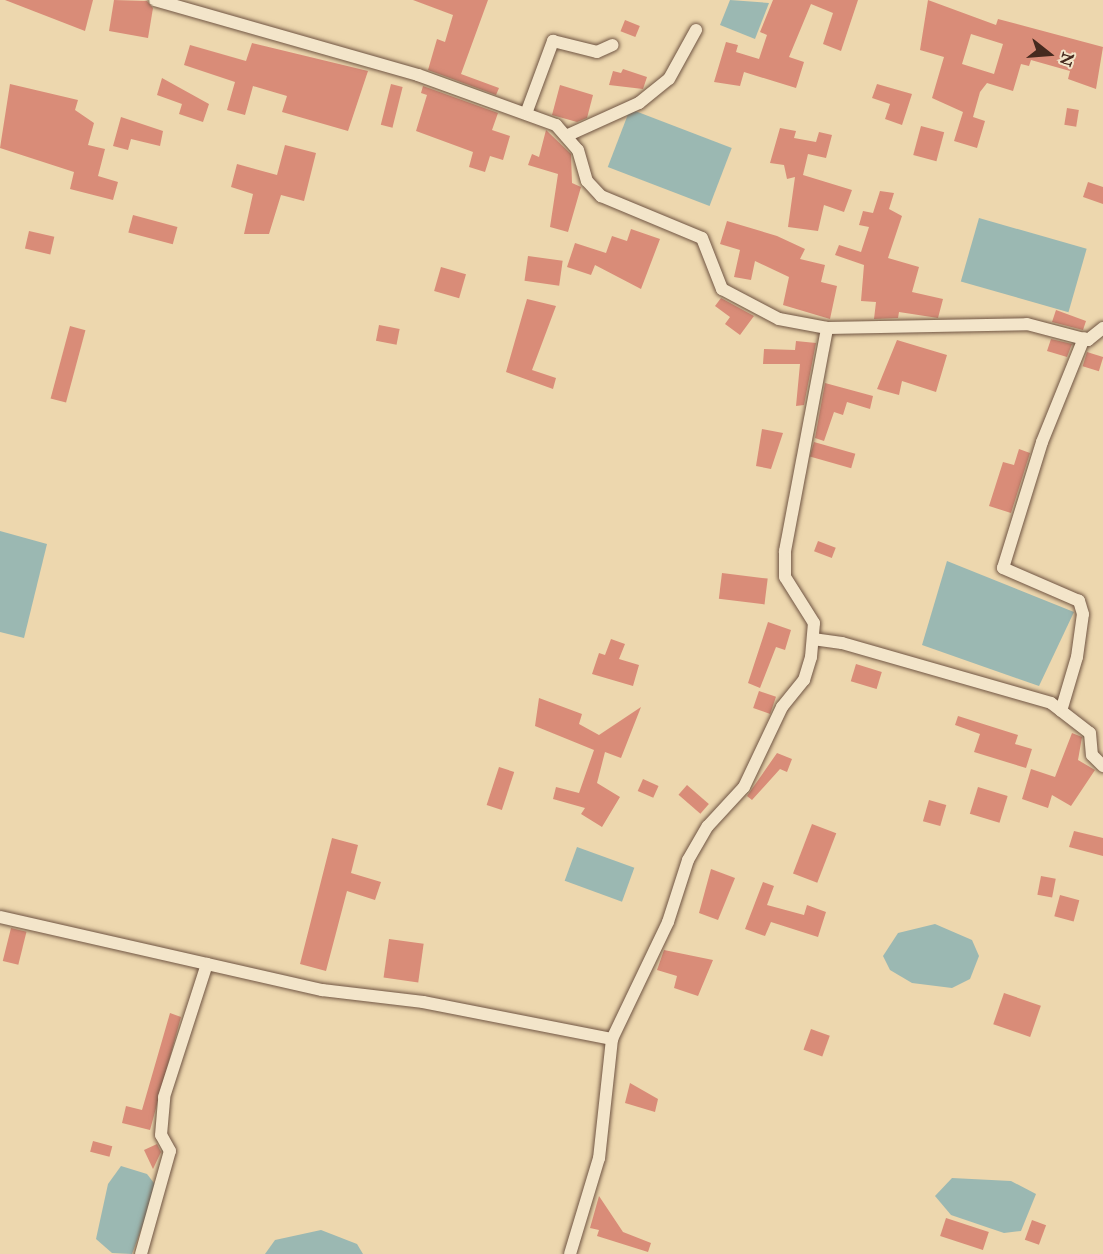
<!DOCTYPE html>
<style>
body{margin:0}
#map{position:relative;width:1103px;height:1254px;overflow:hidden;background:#edd7ae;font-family:"IM FELL Great Primer",serif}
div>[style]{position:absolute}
.water>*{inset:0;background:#9bb8b2;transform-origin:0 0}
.building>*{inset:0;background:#d98c78;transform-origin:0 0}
.roads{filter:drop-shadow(0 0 2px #705543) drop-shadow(0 0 2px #705543)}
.street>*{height:12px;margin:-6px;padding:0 6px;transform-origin:6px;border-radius:6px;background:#f3e5ca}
span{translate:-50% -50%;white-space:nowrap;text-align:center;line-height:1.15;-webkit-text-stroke:4.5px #f3e5ca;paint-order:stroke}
.north{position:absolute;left:1019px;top:24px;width:60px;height:60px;-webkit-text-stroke:4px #f3e5ca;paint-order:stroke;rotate:107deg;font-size:16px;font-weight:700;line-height:24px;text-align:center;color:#462a1f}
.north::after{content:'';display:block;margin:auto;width:21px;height:27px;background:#462a1f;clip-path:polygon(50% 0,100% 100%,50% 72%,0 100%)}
</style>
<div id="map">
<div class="water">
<i style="clip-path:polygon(730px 0,769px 3px,755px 39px,720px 25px)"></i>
<i style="left:630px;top:109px;width:109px;height:62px;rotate:21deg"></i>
<i style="left:979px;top:218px;width:112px;height:66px;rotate:16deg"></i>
<i style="clip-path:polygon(0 531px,47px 544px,24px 638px,0 632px)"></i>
<i style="clip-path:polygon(947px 561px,1074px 612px,1039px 686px,922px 645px)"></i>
<i style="left:577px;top:847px;width:61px;height:36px;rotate:20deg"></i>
<i style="clip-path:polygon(935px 924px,972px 940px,979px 956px,970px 979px,952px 988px,912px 983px,890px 970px,883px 956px,898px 933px)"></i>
<i style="clip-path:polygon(121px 1166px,147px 1174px,157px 1187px,132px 1254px,112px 1253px,96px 1239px,108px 1184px)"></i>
<i style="clip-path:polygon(952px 1178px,1011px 1181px,1036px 1194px,1021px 1231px,1004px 1233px,951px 1215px,935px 1196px)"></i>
<i style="clip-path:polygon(321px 1230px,357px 1244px,363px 1254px,265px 1254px,275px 1240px)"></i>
</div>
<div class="building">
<i style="clip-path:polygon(5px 0,93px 0,85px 31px)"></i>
<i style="clip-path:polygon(114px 0,147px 1px,153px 8px,148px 38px,109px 31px)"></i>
<i style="clip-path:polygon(413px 0,488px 0,461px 74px,499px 88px,496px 95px,428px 70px,437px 39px,445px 42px,453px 15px)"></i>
<i style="clip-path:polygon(773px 0,858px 0,841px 51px,823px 44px,833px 13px,811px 4px,789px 57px,804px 62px,796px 88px,744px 72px,740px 86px,714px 82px,726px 42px,738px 45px,736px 52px,759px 59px,767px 35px,760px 32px)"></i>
<i style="clip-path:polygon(evenodd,928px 0,996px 25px,998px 19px,1103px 47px,1096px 89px,1068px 79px,1070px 71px,1031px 60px,1029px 66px,1021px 64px,1013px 91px,987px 83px,980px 92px,973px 117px,985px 121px,977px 148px,954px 141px,963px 112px,932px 98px,944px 57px,920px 50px,928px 0,971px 34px,1003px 44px,994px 74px,962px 64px,971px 34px)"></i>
<i style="left:625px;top:20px;width:16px;height:12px;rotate:22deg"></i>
<i style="clip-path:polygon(252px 43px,368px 71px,348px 131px,282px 112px,287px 96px,253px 86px,245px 115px,227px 110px,235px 82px,184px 65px,190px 45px,246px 61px)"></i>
<i style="clip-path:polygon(623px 69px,647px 77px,643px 89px,609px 85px,613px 71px,621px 73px)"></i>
<i style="clip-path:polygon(162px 78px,209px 104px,203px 122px,179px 114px,182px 104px,157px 95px)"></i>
<i style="clip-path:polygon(10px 84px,78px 100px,75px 110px,94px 123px,88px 145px,105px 149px,98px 176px,118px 182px,113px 200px,70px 189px,74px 172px,0 148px)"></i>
<i style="left:391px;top:84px;width:12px;height:42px;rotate:14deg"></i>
<i style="clip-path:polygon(877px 84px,912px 94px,902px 125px,885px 119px,890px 104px,872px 98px)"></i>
<i style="clip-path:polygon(560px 85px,593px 95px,587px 118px,577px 122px,552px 115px)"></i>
<i style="clip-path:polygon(423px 86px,498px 113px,492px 130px,510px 136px,503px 160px,490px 156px,485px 172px,469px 167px,473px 152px,416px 131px,427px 95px,421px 93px)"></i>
<i style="left:1067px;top:108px;width:12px;height:17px;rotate:9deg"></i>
<i style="clip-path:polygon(121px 117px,163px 131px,160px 146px,131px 139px,128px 150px,113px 146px)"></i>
<i style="left:921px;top:126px;width:24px;height:30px;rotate:15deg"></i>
<i style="clip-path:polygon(780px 128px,796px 131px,794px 138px,816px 142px,819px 132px,832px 135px,826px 158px,808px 154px,803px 175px,852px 190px,844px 212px,824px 205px,818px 231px,788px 227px,795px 177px,787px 179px,784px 165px,770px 163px)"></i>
<i style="clip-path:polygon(546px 130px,571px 154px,572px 183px,581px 187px,568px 232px,550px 227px,558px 174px,528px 165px,532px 154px,539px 157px)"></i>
<i style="clip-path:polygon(285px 145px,316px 153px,304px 201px,281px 195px,269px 234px,244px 234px,253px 194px,231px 187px,237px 164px,277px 175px)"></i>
<i style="clip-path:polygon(1088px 182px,1103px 187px,1103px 204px,1083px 197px)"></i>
<i style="clip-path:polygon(880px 191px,894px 193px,889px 209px,902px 216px,888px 258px,919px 267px,912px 292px,943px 299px,938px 318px,899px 312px,898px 318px,874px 319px,876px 302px,861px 301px,864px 265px,835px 255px,839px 245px,861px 252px,869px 227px,859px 225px,863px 211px,873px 213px)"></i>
<i style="left:133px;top:215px;width:46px;height:18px;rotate:15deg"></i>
<i style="clip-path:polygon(727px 221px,777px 236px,805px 249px,800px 259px,825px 265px,821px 282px,837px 286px,830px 319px,783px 305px,789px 277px,755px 261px,751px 280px,734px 277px,740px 250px,720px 244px)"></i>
<i style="clip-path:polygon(631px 229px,660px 239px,641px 289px,595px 265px,591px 275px,567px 267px,575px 243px,606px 253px,612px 236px,627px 241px)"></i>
<i style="left:29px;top:231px;width:26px;height:18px;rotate:13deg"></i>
<i style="left:528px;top:256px;width:35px;height:25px;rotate:8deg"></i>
<i style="left:441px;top:267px;width:26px;height:25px;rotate:16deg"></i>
<i style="clip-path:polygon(721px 298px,754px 316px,740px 335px,725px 324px,730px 317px,715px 306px)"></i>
<i style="clip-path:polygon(527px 299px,556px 306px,532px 370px,556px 378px,553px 389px,506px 372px)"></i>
<i style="clip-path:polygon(1056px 310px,1086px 321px,1083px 330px,1052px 322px)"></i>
<i style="left:379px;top:325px;width:21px;height:16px;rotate:11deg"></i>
<i style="left:70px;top:326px;width:16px;height:75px;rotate:15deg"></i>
<i style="clip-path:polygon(1051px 339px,1072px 344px,1067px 357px,1047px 351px)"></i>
<i style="clip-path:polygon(897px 340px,947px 355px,936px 392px,902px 381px,899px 395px,877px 389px)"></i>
<i style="clip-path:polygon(796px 341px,816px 343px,804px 405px,796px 406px,800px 364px,763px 364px,764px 349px,795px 350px)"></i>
<i style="left:1087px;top:352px;width:17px;height:15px;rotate:17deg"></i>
<i style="clip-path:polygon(825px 383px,873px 396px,870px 409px,847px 402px,843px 415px,834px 412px,824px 441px,815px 438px)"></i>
<i style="clip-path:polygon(762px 429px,783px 433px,771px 469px,756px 466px)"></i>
<i style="left:814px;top:442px;width:43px;height:15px;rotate:16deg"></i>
<i style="clip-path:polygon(1019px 449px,1030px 453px,1011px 513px,989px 506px,1003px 462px,1014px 465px)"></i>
<i style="left:818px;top:541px;width:19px;height:11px;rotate:21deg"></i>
<i style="left:722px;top:573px;width:46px;height:26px;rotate:7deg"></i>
<i style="clip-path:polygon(768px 622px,791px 630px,785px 650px,776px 647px,760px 688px,748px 683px)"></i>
<i style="clip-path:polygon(611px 639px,625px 644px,619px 659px,639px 665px,633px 686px,592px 674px,599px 653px,605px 655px)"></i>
<i style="left:856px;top:664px;width:27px;height:18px;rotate:17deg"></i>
<i style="left:759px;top:691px;width:18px;height:18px;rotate:19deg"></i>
<i style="clip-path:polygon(539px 698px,582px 714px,579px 724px,599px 735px,641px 707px,621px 758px,605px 752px,597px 783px,620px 797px,602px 827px,581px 814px,585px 808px,553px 799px,556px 787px,579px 793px,594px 750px,535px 726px)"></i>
<i style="clip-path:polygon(958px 716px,1018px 735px,1015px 744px,1032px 749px,1026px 768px,974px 752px,980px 734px,955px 725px)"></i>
<i style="clip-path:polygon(1072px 733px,1082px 737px,1078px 760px,1095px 770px,1071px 806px,1052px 795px,1048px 808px,1022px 799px,1031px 769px,1055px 777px)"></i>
<i style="clip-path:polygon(777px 753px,792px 759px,787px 772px,780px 769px,752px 800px,747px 796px)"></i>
<i style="left:499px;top:767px;width:16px;height:40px;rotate:18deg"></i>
<i style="left:643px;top:779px;width:17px;height:13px;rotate:24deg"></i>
<i style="left:687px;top:785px;width:29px;height:13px;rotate:41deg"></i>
<i style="left:978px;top:787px;width:31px;height:28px;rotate:17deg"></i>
<i style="left:929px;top:800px;width:18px;height:22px;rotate:16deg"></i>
<i style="left:812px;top:824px;width:26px;height:53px;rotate:21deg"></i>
<i style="clip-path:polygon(1074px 831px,1103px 838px,1103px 856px,1069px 847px)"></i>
<i style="clip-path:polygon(332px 838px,358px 845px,351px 873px,381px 882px,375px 900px,347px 891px,326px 971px,300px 964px)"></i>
<i style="clip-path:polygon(711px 869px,735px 878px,718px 920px,699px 913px)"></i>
<i style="left:1041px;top:876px;width:15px;height:19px;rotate:11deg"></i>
<i style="clip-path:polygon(763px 882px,774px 886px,767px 905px,804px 915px,807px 905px,826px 912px,818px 937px,771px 922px,765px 936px,745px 929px)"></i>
<i style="left:1060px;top:895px;width:20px;height:22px;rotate:15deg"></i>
<i style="left:11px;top:928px;width:16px;height:34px;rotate:14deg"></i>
<i style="left:389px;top:939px;width:35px;height:39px;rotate:8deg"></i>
<i style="clip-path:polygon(664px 950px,713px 960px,698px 996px,674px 988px,677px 976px,657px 970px)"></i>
<i style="left:1004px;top:993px;width:39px;height:33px;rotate:19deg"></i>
<i style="clip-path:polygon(170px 1013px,181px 1017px,150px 1130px,122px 1123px,126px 1106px,142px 1110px)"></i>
<i style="left:811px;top:1029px;width:20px;height:22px;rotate:20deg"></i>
<i style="clip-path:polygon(630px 1083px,658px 1099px,655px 1112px,625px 1103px)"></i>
<i style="left:93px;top:1141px;width:20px;height:11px;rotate:15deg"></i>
<i style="clip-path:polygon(157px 1144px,161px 1152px,153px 1169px,144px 1150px)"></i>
<i style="clip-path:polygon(599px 1196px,623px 1232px,651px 1243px,648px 1252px,597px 1236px,599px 1230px,590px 1228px)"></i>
<i style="left:946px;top:1218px;width:45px;height:19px;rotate:18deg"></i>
<i style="left:1032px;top:1220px;width:15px;height:21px;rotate:20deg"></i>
</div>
<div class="roads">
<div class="street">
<i style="left:155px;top:0;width:273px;rotate:15.9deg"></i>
<i style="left:418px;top:75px;width:147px;rotate:19.9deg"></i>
<i style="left:556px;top:125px;width:33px;rotate:49deg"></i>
<i style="left:578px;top:150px;width:32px;rotate:74deg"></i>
<i style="left:587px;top:181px;width:21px;rotate:47deg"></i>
<i style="left:601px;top:196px;width:109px;rotate:22.6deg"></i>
<i style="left:702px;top:238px;width:55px;rotate:68.6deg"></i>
<i style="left:722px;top:289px;width:64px;rotate:27.8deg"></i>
<i style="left:779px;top:319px;width:49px;rotate:10.6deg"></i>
<i style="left:827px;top:328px;width:200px;rotate:-1.1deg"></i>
<i style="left:1027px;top:324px;width:63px;rotate:14.7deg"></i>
<i style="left:1088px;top:340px;width:19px;rotate:-39deg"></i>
<i style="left:527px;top:111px;width:75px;rotate:-69.6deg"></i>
<i style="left:553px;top:41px;width:45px;rotate:14deg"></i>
<i style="left:597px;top:52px;width:17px;rotate:-24deg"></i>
<i style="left:566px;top:136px;width:80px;rotate:-24.3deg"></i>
<i style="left:639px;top:103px;width:38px;rotate:-39deg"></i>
<i style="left:669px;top:79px;width:56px;rotate:-61.1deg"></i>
<i style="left:813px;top:639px;width:29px;rotate:8deg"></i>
<i style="left:842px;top:643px;width:217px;rotate:16deg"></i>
<i style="left:1051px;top:703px;width:49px;rotate:37.6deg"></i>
<i style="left:1090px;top:733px;width:22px;rotate:85deg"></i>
<i style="left:1092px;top:755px;width:16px;rotate:45deg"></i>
<i style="left:1061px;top:711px;width:56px;rotate:-73.5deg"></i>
<i style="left:1077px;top:657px;width:43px;rotate:-82.1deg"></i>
<i style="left:1083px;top:614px;width:14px;rotate:-107deg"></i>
<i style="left:1079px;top:601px;width:83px;rotate:-156.5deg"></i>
<i style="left:1003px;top:568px;width:132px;rotate:-72.8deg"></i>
<i style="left:1042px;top:442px;width:112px;rotate:-68deg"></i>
<i style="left:0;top:917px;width:330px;rotate:12.8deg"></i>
<i style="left:322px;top:990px;width:102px;rotate:6.8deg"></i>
<i style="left:423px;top:1002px;width:193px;rotate:11.1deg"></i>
<i style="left:612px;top:1039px;width:120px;rotate:96.2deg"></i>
<i style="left:599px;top:1158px;width:100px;rotate:106.8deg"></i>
<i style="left:612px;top:1039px;width:130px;rotate:-64.4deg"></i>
<i style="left:668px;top:922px;width:65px;rotate:-72.1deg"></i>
<i style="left:688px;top:860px;width:39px;rotate:-60deg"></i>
<i style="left:708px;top:826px;width:53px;rotate:-47.3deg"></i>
<i style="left:744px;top:787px;width:89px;rotate:-64.6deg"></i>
<i style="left:782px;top:707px;width:35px;rotate:-51deg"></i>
<i style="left:804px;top:680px;width:24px;rotate:-73deg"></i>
<i style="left:811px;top:657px;width:34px;rotate:-85deg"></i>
<i style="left:814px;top:623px;width:54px;rotate:-122.2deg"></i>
<i style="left:785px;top:577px;width:26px;rotate:-90deg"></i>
<i style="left:785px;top:551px;width:227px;rotate:-79.3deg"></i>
<i style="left:141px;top:1254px;width:107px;rotate:-74.3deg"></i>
<i style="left:170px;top:1151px;width:18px;rotate:-119deg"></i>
<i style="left:161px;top:1135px;width:38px;rotate:-85deg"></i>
<i style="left:164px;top:1097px;width:140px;rotate:-72.1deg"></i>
</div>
</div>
<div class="north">N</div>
</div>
